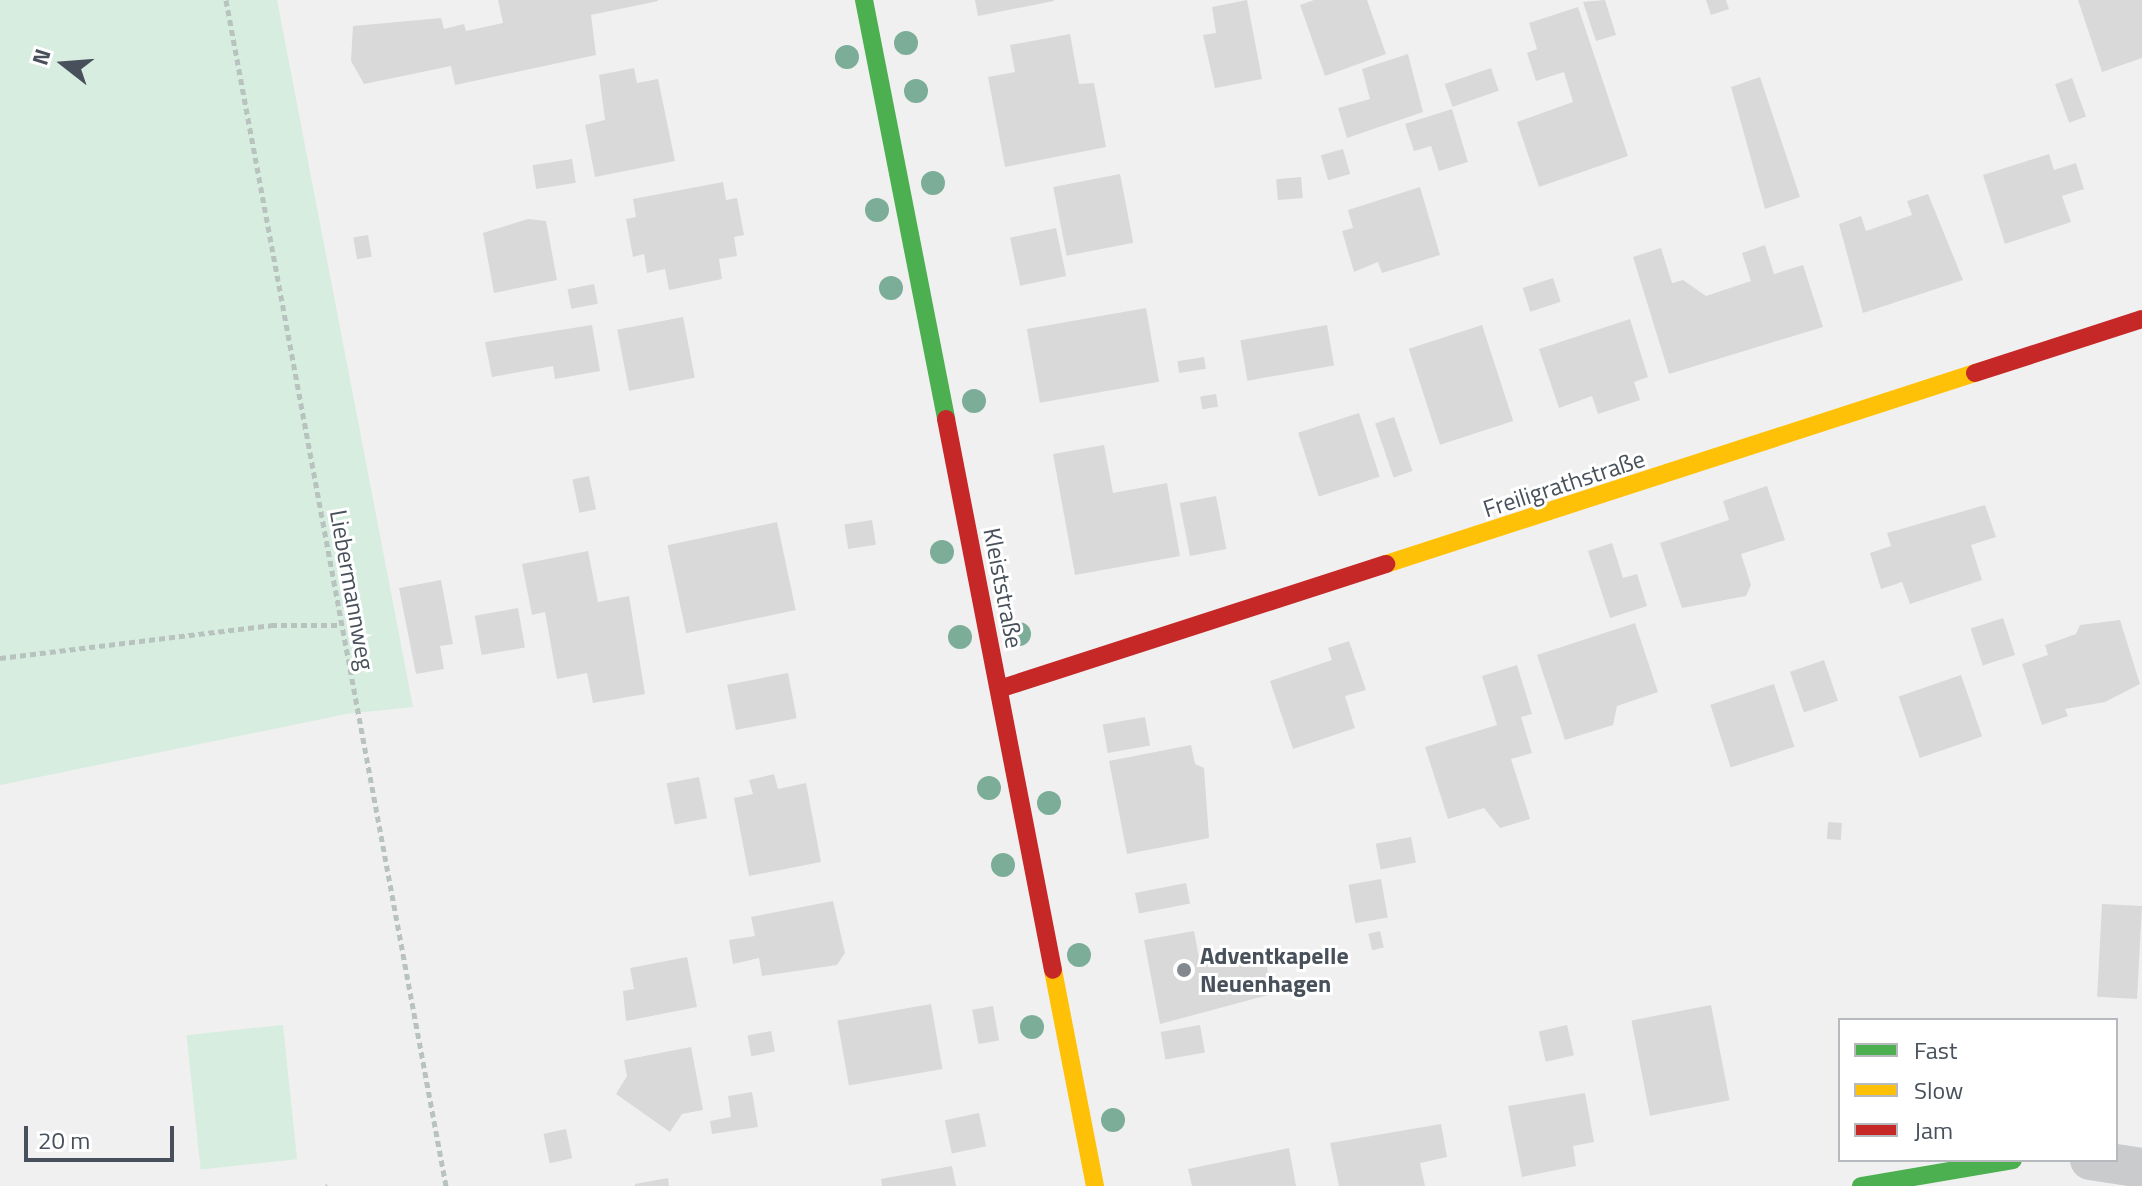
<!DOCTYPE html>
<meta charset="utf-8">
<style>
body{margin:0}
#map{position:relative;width:2142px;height:1186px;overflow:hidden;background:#f0f0f0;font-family:"Titillium Web",sans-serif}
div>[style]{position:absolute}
.green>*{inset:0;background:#d6ede0;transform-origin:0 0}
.building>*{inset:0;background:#d9d9da;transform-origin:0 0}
.path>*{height:5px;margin-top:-2.5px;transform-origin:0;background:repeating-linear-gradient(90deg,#b8c3c0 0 6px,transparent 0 10px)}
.street>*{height:40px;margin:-20px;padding:0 20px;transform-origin:20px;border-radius:20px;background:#cacbcd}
.fast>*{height:18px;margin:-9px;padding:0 9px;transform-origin:9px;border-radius:9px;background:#4caf50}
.slow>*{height:18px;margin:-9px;padding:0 9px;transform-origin:9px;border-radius:9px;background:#ffc107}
.jam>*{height:18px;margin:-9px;padding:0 9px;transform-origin:9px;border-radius:9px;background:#c62828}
.trees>*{width:24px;height:24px;margin:-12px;border-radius:50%;background:#7cad98}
.dots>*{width:22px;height:22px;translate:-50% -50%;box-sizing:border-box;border:4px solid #fff;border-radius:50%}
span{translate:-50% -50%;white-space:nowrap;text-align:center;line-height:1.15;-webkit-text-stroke:6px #fff;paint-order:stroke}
.street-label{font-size:24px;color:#48515b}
.poi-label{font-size:24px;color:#48515b;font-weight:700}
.left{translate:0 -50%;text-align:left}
.legend{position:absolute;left:1838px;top:1018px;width:280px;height:144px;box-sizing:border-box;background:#fff;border:2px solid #b6b9bd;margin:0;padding:10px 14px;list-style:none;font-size:24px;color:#48515b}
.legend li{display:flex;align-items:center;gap:16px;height:40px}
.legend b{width:40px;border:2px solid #b6b9bd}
.north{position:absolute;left:24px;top:24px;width:80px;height:80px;-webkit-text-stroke:6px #fff;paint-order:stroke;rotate:287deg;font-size:22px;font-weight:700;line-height:32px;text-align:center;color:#48515b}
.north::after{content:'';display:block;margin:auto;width:28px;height:36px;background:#48515b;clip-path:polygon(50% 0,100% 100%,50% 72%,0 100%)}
.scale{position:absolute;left:24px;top:1126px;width:150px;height:36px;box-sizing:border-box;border:4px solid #48515b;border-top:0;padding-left:10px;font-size:24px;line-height:28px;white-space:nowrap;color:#48515b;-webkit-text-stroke:6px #fff;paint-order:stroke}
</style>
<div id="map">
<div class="green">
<i style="clip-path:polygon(0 0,277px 0,413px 707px,346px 714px,0 785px)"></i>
<i style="left:283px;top:1025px;width:135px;height:97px;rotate:84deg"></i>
</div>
<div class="building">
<i style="clip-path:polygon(498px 0,658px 0,658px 1px,591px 15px,596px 55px,455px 85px,451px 66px,364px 84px,351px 61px,353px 26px,441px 18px,444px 29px,464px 24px,466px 31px,503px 23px)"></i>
<i style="clip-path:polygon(975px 0,1054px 0,1054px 1px,978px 16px)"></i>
<i style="clip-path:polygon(1247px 0,1262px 79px,1215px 88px,1203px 35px,1216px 33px,1212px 7px)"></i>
<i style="clip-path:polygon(1314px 0,1367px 0,1386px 54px,1325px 76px,1300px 5px)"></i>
<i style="clip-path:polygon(1605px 0,1616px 35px,1596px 41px,1583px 2px)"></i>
<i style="clip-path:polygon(1706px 0,1726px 0,1729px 9px,1711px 15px)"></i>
<i style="clip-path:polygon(2078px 0,2142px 0,2142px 58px,2102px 72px)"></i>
<i style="clip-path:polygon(1578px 7px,1628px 156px,1539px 187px,1517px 122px,1573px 102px,1564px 72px,1536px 81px,1527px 53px,1537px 49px,1529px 23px)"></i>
<i style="clip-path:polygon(1070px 34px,1079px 84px,1094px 83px,1106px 147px,1005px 167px,988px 77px,1015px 72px,1010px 45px)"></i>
<i style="clip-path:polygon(1408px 54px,1423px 112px,1347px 138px,1338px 108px,1370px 99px,1362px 69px)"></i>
<i style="clip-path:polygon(634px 68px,637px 83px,658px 79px,675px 161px,595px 177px,585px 125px,605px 120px,599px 75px)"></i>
<i style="left:1491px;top:68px;width:24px;height:49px;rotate:71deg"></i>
<i style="clip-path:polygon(1760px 77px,1800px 197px,1765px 209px,1731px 87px)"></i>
<i style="left:2072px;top:78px;width:41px;height:18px;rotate:70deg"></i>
<i style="clip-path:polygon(1452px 109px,1468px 162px,1439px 171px,1431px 146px,1414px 151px,1405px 124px)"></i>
<i style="left:1343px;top:149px;width:26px;height:23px;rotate:74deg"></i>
<i style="clip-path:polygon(2049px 154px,2054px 170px,2076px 163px,2084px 189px,2062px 196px,2071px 222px,2005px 244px,1983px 175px)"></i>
<i style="left:572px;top:159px;width:24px;height:40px;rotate:81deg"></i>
<i style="left:1120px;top:174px;width:70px;height:68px;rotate:79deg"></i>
<i style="left:1301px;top:177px;width:21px;height:25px;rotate:85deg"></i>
<i style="clip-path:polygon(723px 182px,726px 200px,737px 198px,744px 235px,734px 237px,737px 256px,719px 259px,722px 279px,669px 290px,665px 269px,647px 273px,644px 254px,633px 257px,626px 219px,636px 217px,633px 199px)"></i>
<i style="clip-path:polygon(1420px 187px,1440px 255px,1382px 273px,1378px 262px,1354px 272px,1342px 231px,1353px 228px,1348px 210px)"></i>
<i style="clip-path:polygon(1928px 194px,1963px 280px,1863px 313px,1839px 224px,1861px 216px,1866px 231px,1912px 215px,1907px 201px)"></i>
<i style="clip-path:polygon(528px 219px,546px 221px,557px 280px,494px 293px,483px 233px)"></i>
<i style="left:1056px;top:228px;width:49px;height:47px;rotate:78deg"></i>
<i style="left:368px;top:235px;width:22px;height:15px;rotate:80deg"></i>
<i style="clip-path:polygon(1765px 245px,1774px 274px,1803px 265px,1823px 327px,1669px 374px,1633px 257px,1661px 248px,1672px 283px,1683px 280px,1706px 296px,1751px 281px,1742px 253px)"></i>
<i style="left:1553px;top:278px;width:25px;height:32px;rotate:72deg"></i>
<i style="left:594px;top:284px;width:20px;height:27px;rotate:79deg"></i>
<i style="left:1146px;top:308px;width:75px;height:121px;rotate:80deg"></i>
<i style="left:683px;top:317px;width:62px;height:67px;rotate:79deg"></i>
<i style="clip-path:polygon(1630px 319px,1648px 377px,1634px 382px,1640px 400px,1598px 414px,1592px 396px,1559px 408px,1539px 349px)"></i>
<i style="clip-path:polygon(592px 325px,600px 371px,555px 379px,553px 366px,492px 377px,485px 342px)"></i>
<i style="left:1327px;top:325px;width:41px;height:88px;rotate:80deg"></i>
<i style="left:1482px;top:325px;width:101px;height:77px;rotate:72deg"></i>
<i style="left:1204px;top:357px;width:12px;height:27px;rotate:81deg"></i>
<i style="left:1216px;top:394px;width:13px;height:16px;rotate:81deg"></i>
<i style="left:1359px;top:413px;width:67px;height:64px;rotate:72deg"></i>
<i style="left:1394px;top:417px;width:57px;height:20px;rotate:71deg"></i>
<i style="clip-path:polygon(1104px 445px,1113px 493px,1167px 483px,1180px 556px,1075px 575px,1053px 454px)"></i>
<i style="left:589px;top:476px;width:34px;height:17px;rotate:78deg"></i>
<i style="clip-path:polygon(1767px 486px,1785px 540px,1741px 554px,1751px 585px,1746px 596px,1682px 608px,1660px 543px,1729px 520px,1723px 501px)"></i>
<i style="left:1216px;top:496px;width:54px;height:37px;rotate:79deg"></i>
<i style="clip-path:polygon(1985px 505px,1996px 537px,1971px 545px,1982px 580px,1910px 604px,1902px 582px,1881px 589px,1870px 553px,1891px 546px,1887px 533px)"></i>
<i style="left:872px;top:520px;width:25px;height:28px;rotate:81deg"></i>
<i style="left:777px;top:522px;width:90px;height:112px;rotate:78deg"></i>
<i style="clip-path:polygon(1612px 543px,1623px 578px,1637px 574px,1647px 606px,1610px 618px,1588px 551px)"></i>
<i style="clip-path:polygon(588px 551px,598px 602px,629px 596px,645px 694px,593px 703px,587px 673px,557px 679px,545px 612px,532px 615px,522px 564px)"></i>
<i style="clip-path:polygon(441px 580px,453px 644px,440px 646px,444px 669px,416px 674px,399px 588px)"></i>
<i style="left:518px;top:608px;width:40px;height:44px;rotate:80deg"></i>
<i style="left:2003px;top:618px;width:39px;height:34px;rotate:72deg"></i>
<i style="clip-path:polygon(2120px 620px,2140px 684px,2105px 702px,2065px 709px,2068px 716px,2042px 725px,2022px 664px,2048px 655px,2045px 645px,2076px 634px,2080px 625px)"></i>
<i style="clip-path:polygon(1635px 623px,1658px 692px,1617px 706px,1613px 725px,1565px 740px,1537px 655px)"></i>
<i style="clip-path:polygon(1349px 641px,1366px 690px,1345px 696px,1355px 728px,1293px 749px,1270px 681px,1332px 660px,1328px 648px)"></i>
<i style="left:1824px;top:660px;width:43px;height:36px;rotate:71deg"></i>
<i style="clip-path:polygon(1517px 665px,1532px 714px,1521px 717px,1532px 753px,1511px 759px,1530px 819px,1500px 828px,1484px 808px,1448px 819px,1425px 747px,1497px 725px,1482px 676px)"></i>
<i style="left:788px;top:673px;width:46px;height:62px;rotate:79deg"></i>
<i style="left:1961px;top:675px;width:65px;height:66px;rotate:71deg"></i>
<i style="left:1774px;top:684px;width:66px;height:67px;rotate:72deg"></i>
<i style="left:1145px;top:717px;width:29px;height:43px;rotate:80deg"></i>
<i style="clip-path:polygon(1191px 745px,1195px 764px,1204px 768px,1209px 838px,1127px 854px,1109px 761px)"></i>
<i style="clip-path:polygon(774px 774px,778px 789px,806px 783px,821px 862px,749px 876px,734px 798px,753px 794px,749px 780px)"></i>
<i style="left:699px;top:777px;width:42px;height:33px;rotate:79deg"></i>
<i style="left:1828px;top:822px;width:14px;height:17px;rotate:4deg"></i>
<i style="left:1411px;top:837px;width:26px;height:36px;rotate:79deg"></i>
<i style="left:1381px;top:879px;width:39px;height:33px;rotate:80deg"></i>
<i style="left:1186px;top:883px;width:21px;height:52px;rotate:79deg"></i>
<i style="clip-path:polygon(833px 901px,845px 953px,837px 965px,762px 976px,759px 958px,733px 964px,729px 940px,755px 936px,751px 917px)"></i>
<i style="left:2102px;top:904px;width:40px;height:93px;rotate:3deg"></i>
<i style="clip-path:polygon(1194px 931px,1200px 963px,1264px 951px,1272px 994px,1160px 1024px,1144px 940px)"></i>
<i style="left:1380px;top:931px;width:17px;height:12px;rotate:77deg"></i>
<i style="clip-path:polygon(687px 957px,697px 1007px,626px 1021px,623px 991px,634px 989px,630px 968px)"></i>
<i style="left:931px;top:1004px;width:66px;height:95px;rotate:80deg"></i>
<i style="left:1711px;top:1005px;width:97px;height:81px;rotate:79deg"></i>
<i style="left:993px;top:1006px;width:35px;height:21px;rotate:80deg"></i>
<i style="left:1200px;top:1025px;width:28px;height:40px;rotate:80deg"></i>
<i style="left:1567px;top:1025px;width:31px;height:29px;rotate:77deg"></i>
<i style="left:771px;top:1031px;width:21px;height:24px;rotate:79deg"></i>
<i style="clip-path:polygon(691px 1047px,703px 1110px,682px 1114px,670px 1132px,616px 1094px,627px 1076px,624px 1060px)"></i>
<i style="clip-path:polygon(752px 1092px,758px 1127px,712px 1134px,710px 1121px,731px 1117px,728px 1096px)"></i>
<i style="clip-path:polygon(1585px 1093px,1594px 1142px,1573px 1146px,1576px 1166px,1522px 1177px,1508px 1106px)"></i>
<i style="left:979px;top:1113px;width:34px;height:35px;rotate:78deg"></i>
<i style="clip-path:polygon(1441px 1124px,1447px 1157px,1420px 1163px,1425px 1186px,1339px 1186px,1330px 1143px)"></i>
<i style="left:566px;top:1129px;width:30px;height:23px;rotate:78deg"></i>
<i style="clip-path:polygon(1289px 1148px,1296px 1186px,1192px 1186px,1188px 1169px)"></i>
<i style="clip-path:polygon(952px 1166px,956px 1186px,882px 1186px,881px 1179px)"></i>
<i style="clip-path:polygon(668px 1178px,669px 1186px,635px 1186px,635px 1184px)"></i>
</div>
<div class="path">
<i style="left:226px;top:0;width:1206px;rotate:79.49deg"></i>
<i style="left:0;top:658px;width:273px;rotate:-6.9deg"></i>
<i style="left:271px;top:625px;width:70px"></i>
<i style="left:327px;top:1186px;width:1px;rotate:-45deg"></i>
</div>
<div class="street">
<i style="left:2090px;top:1160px;width:53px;rotate:8.7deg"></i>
</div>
<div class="fast">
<i style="left:864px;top:0;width:427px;rotate:78.9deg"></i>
<i style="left:1861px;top:1186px;width:154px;rotate:-9.7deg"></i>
</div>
<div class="slow">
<i style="left:1386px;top:564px;width:619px;rotate:-17.97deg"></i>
<i style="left:1053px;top:970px;width:220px;rotate:79deg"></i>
</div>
<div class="jam">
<i style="left:1975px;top:373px;width:176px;rotate:-17.9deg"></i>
<i style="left:946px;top:419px;width:561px;rotate:79.01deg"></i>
<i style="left:999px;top:689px;width:407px;rotate:-17.9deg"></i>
</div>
<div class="trees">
<i style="left:906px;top:43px"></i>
<i style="left:847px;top:57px"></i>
<i style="left:916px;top:91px"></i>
<i style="left:933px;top:183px"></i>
<i style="left:877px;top:210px"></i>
<i style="left:891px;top:288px"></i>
<i style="left:974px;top:401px"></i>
<i style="left:942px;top:552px"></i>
<i style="left:1019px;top:634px"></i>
<i style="left:960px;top:637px"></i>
<i style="left:989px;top:788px"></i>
<i style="left:1049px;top:803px"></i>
<i style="left:1003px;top:865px"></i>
<i style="left:1079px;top:955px"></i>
<i style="left:1032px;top:1027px"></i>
<i style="left:1113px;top:1120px"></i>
</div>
<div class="dots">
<i style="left:1184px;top:970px;background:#83898f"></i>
</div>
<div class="street-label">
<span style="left:1564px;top:484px;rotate:-18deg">Freiligrathstraße</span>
<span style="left:1003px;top:588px;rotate:79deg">Kleiststraße</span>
<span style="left:352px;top:590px;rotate:80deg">Liebermannweg</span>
</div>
<div class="poi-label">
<span class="left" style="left:1200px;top:970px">Adventkapelle<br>Neuenhagen</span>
</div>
<ul class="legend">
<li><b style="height:10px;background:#4caf50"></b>Fast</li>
<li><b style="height:10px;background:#ffc107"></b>Slow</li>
<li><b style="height:10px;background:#c62828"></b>Jam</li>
</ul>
<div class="north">N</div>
<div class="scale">20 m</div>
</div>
